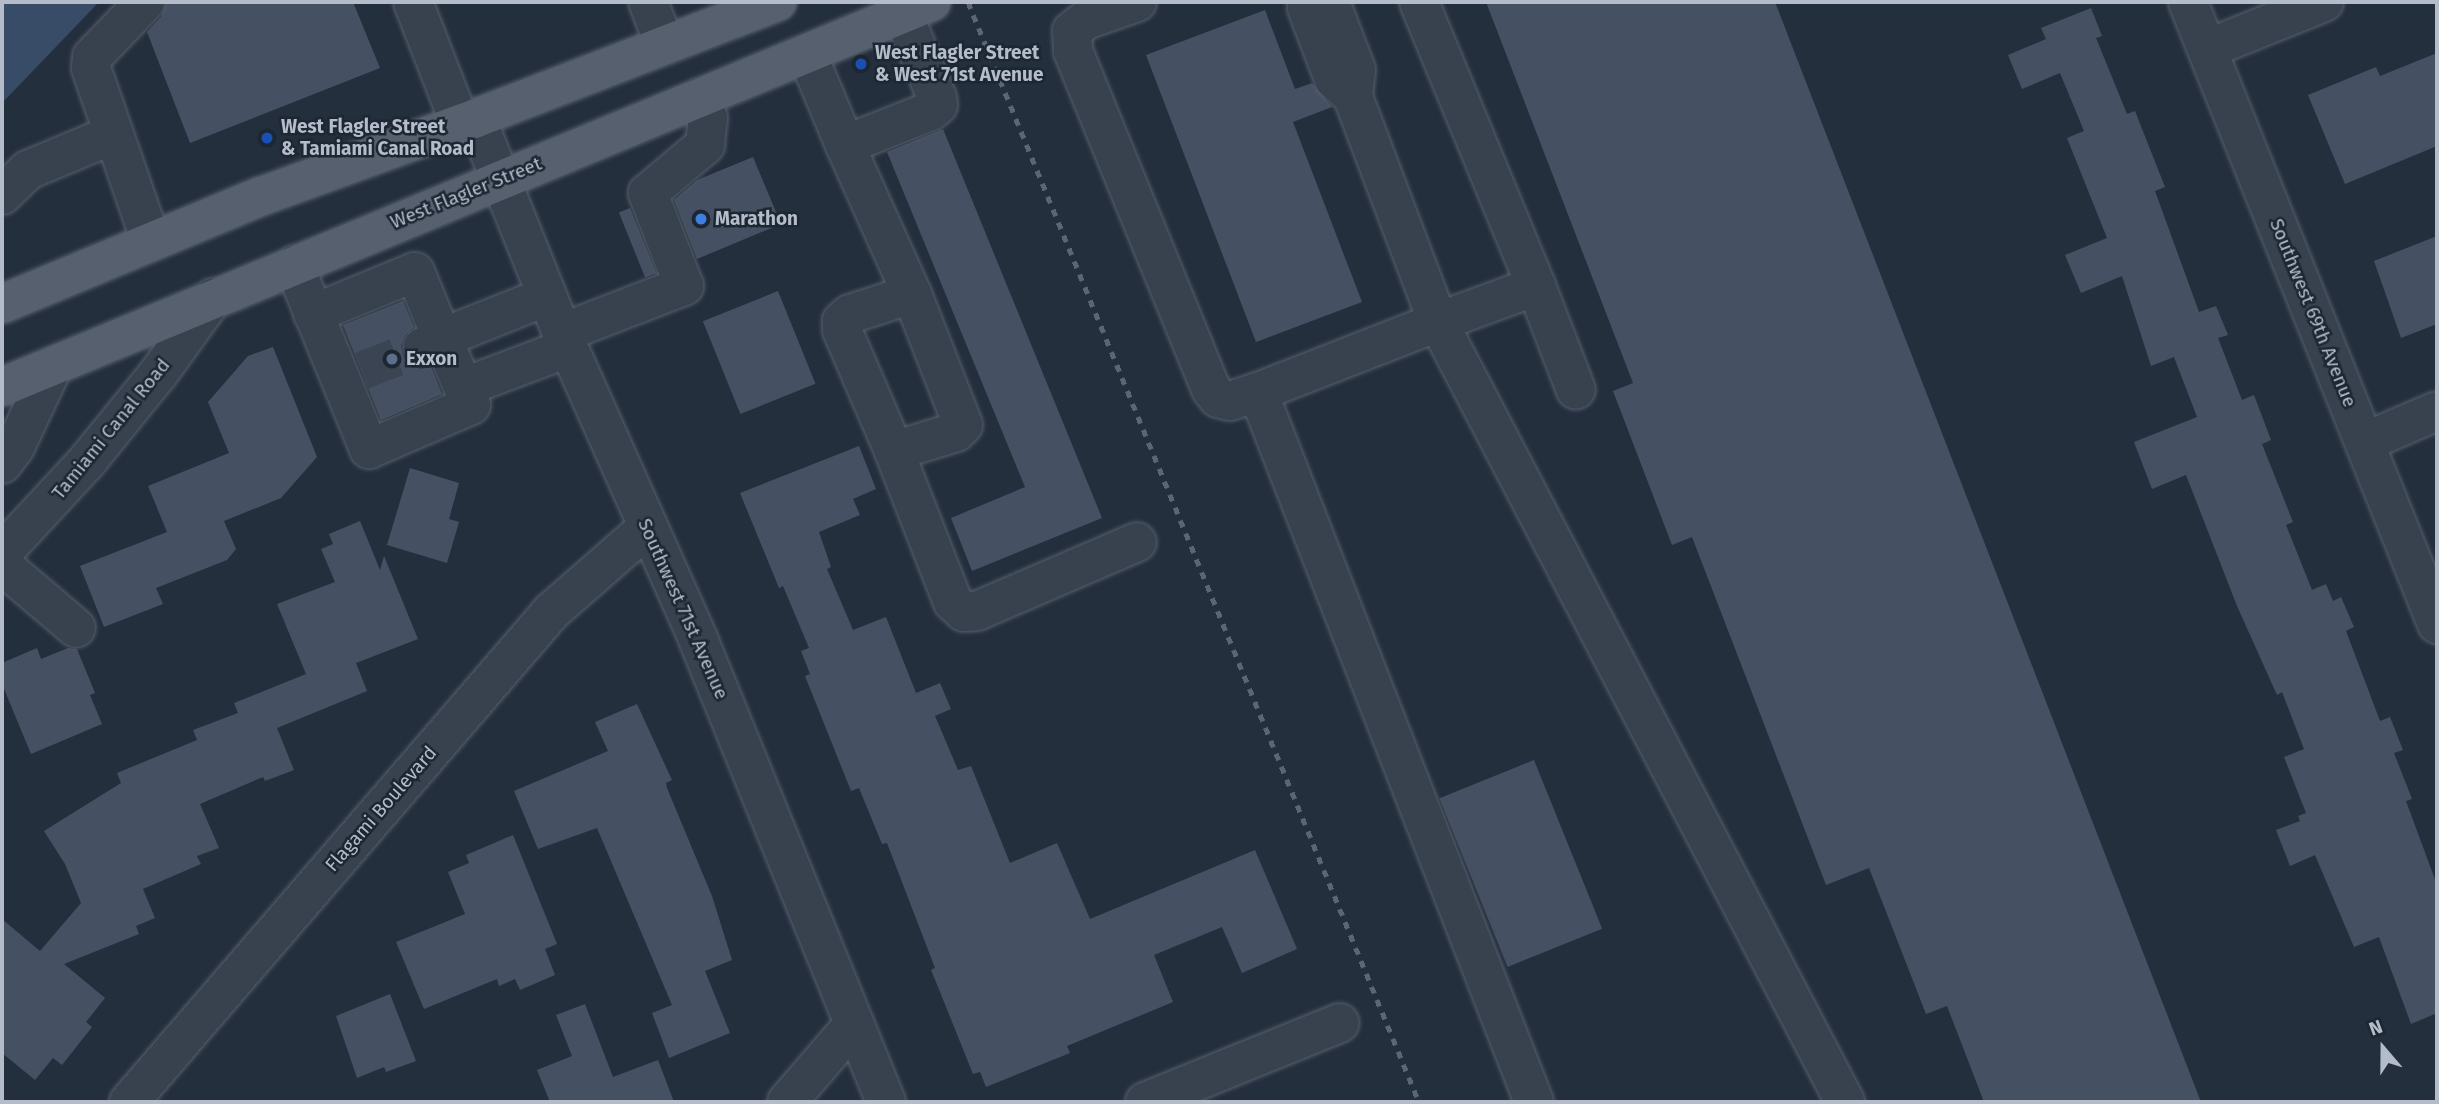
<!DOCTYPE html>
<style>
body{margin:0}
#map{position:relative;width:2439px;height:1104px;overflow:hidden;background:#242f3e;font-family:"Fira Sans",sans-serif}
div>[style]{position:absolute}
.water>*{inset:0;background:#394c67}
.building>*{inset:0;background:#455162;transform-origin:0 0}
.minor-tunnel>*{height:38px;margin-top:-19px;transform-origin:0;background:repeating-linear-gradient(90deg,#3a4453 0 38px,transparent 0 57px)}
.roads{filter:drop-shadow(0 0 2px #565f6c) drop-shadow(0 0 2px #565f6c)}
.minor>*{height:38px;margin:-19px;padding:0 19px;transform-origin:19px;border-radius:19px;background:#38414e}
.major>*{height:38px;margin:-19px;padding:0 19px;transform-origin:19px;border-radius:19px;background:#56606e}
.rail>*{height:5px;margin-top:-2.5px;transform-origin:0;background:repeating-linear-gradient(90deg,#5a6575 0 7px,transparent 0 14px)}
.dots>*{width:19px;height:19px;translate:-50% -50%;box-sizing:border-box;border:4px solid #1d2633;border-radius:50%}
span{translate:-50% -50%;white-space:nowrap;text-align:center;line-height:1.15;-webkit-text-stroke:5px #1d2633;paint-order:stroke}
.poi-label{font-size:19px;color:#b4bcc9;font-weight:700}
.left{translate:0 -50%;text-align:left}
.street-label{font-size:19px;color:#b4bcc9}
.frame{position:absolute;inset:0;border:4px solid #b4bcc9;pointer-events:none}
.north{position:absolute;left:2348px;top:1013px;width:70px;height:70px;-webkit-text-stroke:5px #1d2633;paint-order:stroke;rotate:340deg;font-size:19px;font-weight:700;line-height:28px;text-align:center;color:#b4bcc9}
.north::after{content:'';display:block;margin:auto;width:24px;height:32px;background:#b4bcc9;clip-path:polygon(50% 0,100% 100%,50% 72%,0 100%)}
</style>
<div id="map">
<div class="water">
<i style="clip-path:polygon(2px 2px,99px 2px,2px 103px)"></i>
</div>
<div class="building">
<i style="clip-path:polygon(166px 2px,353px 2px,380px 68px,190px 143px,147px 32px,161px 17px)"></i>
<i style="clip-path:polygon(1486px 2px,1775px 2px,2201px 1102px,1984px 1102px,1947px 1006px,1926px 1014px,1869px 868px,1826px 885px,1692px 537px,1672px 545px,1613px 391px,1633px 383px)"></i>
<i style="clip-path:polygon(2091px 8px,2102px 36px,2096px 38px,2127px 114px,2135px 111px,2165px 187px,2155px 191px,2199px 312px,2216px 306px,2228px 335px,2218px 338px,2242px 400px,2254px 395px,2271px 440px,2262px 444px,2293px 522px,2286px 525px,2312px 590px,2326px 584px,2333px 601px,2341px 597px,2354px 627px,2346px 631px,2380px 721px,2390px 717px,2403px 750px,2394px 753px,2412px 799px,2406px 801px,2437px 885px,2437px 1013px,2411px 1024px,2379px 937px,2354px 947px,2315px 855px,2290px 866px,2276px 830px,2300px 821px,2298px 816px,2306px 813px,2284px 757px,2304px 749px,2282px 692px,2277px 695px,2237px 606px,2186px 475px,2152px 489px,2134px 442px,2197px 417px,2174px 357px,2151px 366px,2122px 276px,2081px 293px,2065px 255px,2107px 238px,2067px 138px,2084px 131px,2060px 73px,2022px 89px,2008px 55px,2046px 39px,2041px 28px)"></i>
<i style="clip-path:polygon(1265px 10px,1295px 89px,1312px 83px,1332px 107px,1293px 122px,1362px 302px,1256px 342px,1146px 55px)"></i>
<i style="clip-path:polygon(2437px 53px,2437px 146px,2345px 184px,2308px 95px,2376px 67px,2380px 76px)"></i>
<i style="clip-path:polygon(943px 129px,1102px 518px,972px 571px,951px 518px,1025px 487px,887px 152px)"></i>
<i style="clip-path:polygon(753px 157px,781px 224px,697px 259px,674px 200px,697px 180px)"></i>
<i style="left:630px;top:208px;width:70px;height:12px;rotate:68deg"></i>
<i style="clip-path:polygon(2437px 236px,2437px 324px,2401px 338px,2374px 261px)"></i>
<i style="left:778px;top:291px;width:100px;height:81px;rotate:68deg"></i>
<i style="clip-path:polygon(403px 301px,414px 327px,405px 335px,401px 346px,403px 356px,411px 365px,421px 369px,431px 367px,442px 394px,381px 420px,343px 325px)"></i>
<i style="clip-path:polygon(273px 347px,317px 457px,281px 498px,224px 521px,236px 549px,227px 560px,156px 588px,163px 604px,104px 627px,80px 566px,167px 532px,148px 486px,229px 453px,208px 402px,248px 356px)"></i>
<i style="clip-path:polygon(859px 446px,876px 489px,853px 499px,860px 515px,819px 532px,831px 567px,827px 569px,853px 630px,886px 617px,916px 693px,940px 683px,951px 709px,935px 716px,958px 770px,971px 766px,1010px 863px,1057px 843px,1090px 919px,1255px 850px,1297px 949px,1242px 973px,1222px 927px,1154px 955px,1173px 1002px,1067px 1046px,1070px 1053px,986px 1087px,980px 1072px,973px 1074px,938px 987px,931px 970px,935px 968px,887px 843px,882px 844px,859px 788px,851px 791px,805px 676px,810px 674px,801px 651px,809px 648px,783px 586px,779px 588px,740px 493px)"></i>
<i style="clip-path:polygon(410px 468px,459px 483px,449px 519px,459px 522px,447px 563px,387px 545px)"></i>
<i style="clip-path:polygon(360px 521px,380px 570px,384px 556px,418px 639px,356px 663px,367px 691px,277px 728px,294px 770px,265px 781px,263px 777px,200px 804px,219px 848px,197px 856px,201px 864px,143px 889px,155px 918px,136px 926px,139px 934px,64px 964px,105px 998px,86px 1022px,92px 1027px,62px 1065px,53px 1058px,35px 1080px,2px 1053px,2px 919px,40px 951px,81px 903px,65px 864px,44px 831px,121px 783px,117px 773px,197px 740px,193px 730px,238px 713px,234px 703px,306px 674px,277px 604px,335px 582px,321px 549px,333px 544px,329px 534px)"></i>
<i style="clip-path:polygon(37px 648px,41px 659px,68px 648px,77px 649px,95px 693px,90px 695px,102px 724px,31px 754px,2px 684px,2px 663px)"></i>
<i style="clip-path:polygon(637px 704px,672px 780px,666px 783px,667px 788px,712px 896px,732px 960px,705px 971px,730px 1033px,669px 1058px,652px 1013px,672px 1005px,597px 828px,538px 849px,514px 791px,608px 751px,595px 722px)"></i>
<i style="left:1534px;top:760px;width:182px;height:102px;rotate:68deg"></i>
<i style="clip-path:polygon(513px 835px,557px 944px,545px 949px,555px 975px,520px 990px,515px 979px,499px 986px,497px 979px,424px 1009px,396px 942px,465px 914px,448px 872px,469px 863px,466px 855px)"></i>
<i style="clip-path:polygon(390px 994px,416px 1061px,386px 1072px,384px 1067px,357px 1078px,336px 1016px)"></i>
<i style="clip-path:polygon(585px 1004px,613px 1077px,658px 1060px,674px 1102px,550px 1102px,537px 1070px,572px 1056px,556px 1015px)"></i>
</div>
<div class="minor-tunnel">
<i style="left:361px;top:371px;width:66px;rotate:-21.2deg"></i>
</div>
<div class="roads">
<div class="minor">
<i style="left:145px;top:2px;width:76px;rotate:133.9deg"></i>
<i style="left:92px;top:57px;width:11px;rotate:95deg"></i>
<i style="left:91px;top:68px;width:183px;rotate:70.9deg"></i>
<i style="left:413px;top:2px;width:130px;rotate:68.8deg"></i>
<i style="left:648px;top:2px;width:46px;rotate:68.4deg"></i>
<i style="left:1137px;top:2px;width:54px;rotate:160.6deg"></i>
<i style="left:1086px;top:20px;width:18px;rotate:142deg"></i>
<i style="left:1072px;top:31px;width:20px;rotate:87deg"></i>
<i style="left:1073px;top:51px;width:365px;rotate:67.8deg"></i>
<i style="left:1211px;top:389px;width:11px;rotate:52deg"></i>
<i style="left:1218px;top:398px;width:12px;rotate:14deg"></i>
<i style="left:1230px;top:401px;width:29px;rotate:-18deg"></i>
<i style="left:1258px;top:392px;width:193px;rotate:-21.3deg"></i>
<i style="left:1438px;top:322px;width:241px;rotate:-110.7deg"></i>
<i style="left:1309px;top:2px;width:6px;rotate:108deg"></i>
<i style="left:1307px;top:8px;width:76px;rotate:69.2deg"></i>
<i style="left:1334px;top:79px;width:26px;rotate:43deg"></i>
<i style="left:1353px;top:97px;width:27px;rotate:-84deg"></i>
<i style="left:1356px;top:70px;width:73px;rotate:-110.9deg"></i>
<i style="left:1419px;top:2px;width:307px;rotate:67.6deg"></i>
<i style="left:1536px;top:286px;width:104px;rotate:159.8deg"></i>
<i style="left:1438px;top:322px;width:880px;rotate:62.44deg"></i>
<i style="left:2188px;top:2px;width:670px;rotate:68.18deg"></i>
<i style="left:2207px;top:49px;width:126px;rotate:-21.9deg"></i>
<i style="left:807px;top:54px;width:99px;rotate:67.3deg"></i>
<i style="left:845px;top:145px;width:92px;rotate:-21.6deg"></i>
<i style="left:931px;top:111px;width:9px;rotate:-41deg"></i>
<i style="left:938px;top:105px;width:7px;rotate:-98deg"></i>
<i style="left:937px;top:98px;width:91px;rotate:-112deg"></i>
<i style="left:476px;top:118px;width:232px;rotate:68.2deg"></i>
<i style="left:562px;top:333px;width:335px;rotate:66deg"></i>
<i style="left:698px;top:639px;width:500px;rotate:67.9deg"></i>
<i style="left:845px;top:145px;width:163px;rotate:65.8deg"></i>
<i style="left:912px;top:294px;width:65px;rotate:162.1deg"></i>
<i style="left:850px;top:314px;width:11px;rotate:139deg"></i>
<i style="left:842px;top:321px;width:9px;rotate:90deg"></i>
<i style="left:842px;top:330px;width:132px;rotate:66.7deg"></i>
<i style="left:894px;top:451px;width:162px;rotate:68.7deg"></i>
<i style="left:953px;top:602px;width:15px;rotate:42deg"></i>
<i style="left:964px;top:612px;width:13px;rotate:-4deg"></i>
<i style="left:977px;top:611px;width:174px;rotate:-23.3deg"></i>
<i style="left:2px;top:195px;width:36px;rotate:-44deg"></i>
<i style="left:28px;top:170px;width:93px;rotate:-22.7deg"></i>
<i style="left:294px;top:265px;width:199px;rotate:67.8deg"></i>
<i style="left:369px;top:449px;width:111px;rotate:-23.3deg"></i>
<i style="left:471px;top:405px;width:73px;rotate:-113.4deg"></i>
<i style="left:442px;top:338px;width:21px;rotate:155deg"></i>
<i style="left:1536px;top:286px;width:111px;rotate:69deg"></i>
<i style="left:313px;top:314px;width:110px;rotate:-22.4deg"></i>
<i style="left:415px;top:272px;width:71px;rotate:67.8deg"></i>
<i style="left:442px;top:338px;width:113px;rotate:-21.8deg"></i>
<i style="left:562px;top:333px;width:131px;rotate:-21.1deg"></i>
<i style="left:684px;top:286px;width:100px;rotate:-111.2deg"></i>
<i style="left:648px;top:193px;width:75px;rotate:-40.1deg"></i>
<i style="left:705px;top:145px;width:27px;rotate:-84deg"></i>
<i style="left:708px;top:118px;width:22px;rotate:-111deg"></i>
<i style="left:464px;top:387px;width:111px;rotate:-20.6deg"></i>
<i style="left:1258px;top:392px;width:762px;rotate:68.76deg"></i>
<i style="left:2365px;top:442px;width:78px;rotate:-23.3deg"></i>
<i style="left:894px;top:451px;width:65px;rotate:-17deg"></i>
<i style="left:956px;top:432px;width:10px;rotate:-45deg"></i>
<i style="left:963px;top:425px;width:141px;rotate:-111.3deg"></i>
<i style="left:2px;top:464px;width:21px;rotate:-53deg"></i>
<i style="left:15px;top:447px;width:89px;rotate:-64.9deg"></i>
<i style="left:2px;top:553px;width:127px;rotate:-47.2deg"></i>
<i style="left:88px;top:460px;width:111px;rotate:-50.9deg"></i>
<i style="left:158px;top:374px;width:94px;rotate:-54.1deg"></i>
<i style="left:2px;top:565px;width:97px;rotate:40.4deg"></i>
<i style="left:129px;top:1102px;width:647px;rotate:-49.26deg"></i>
<i style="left:551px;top:612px;width:128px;rotate:-41.2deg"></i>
<i style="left:787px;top:1102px;width:103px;rotate:-49.3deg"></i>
<i style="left:1145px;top:1102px;width:210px;rotate:-22.1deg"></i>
</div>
<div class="major">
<i style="left:2px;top:304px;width:282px;rotate:-22.6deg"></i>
<i style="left:262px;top:196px;width:228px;rotate:-20deg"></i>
<i style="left:476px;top:118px;width:323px;rotate:-21.1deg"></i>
<i style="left:2px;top:387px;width:1006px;rotate:-22.51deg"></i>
</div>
</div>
<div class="rail">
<i style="left:968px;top:2px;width:1189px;rotate:67.71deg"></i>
</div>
<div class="dots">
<i style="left:861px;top:64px;background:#1a4fb4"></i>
<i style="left:267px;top:138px;background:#1a4fb4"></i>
<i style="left:701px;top:219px;background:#3f7fe0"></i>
<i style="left:392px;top:359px;background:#5c6f8a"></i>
</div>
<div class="poi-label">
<span class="left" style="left:875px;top:64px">West Flagler Street<br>&amp; West 71st Avenue</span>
<span class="left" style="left:281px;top:138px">West Flagler Street<br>&amp; Tamiami Canal Road</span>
<span class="left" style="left:715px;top:219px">Marathon</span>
<span class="left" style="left:406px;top:359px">Exxon</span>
</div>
<div class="street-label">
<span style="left:466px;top:193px;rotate:-22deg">West Flagler Street</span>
<span style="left:2313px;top:313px;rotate:68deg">Southwest 69th Avenue</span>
<span style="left:111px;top:429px;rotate:-51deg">Tamiami Canal Road</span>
<span style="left:683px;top:609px;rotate:66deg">Southwest 71st Avenue</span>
<span style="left:381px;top:809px;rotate:-49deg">Flagami Boulevard</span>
</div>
<div class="frame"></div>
<div class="north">N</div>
</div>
